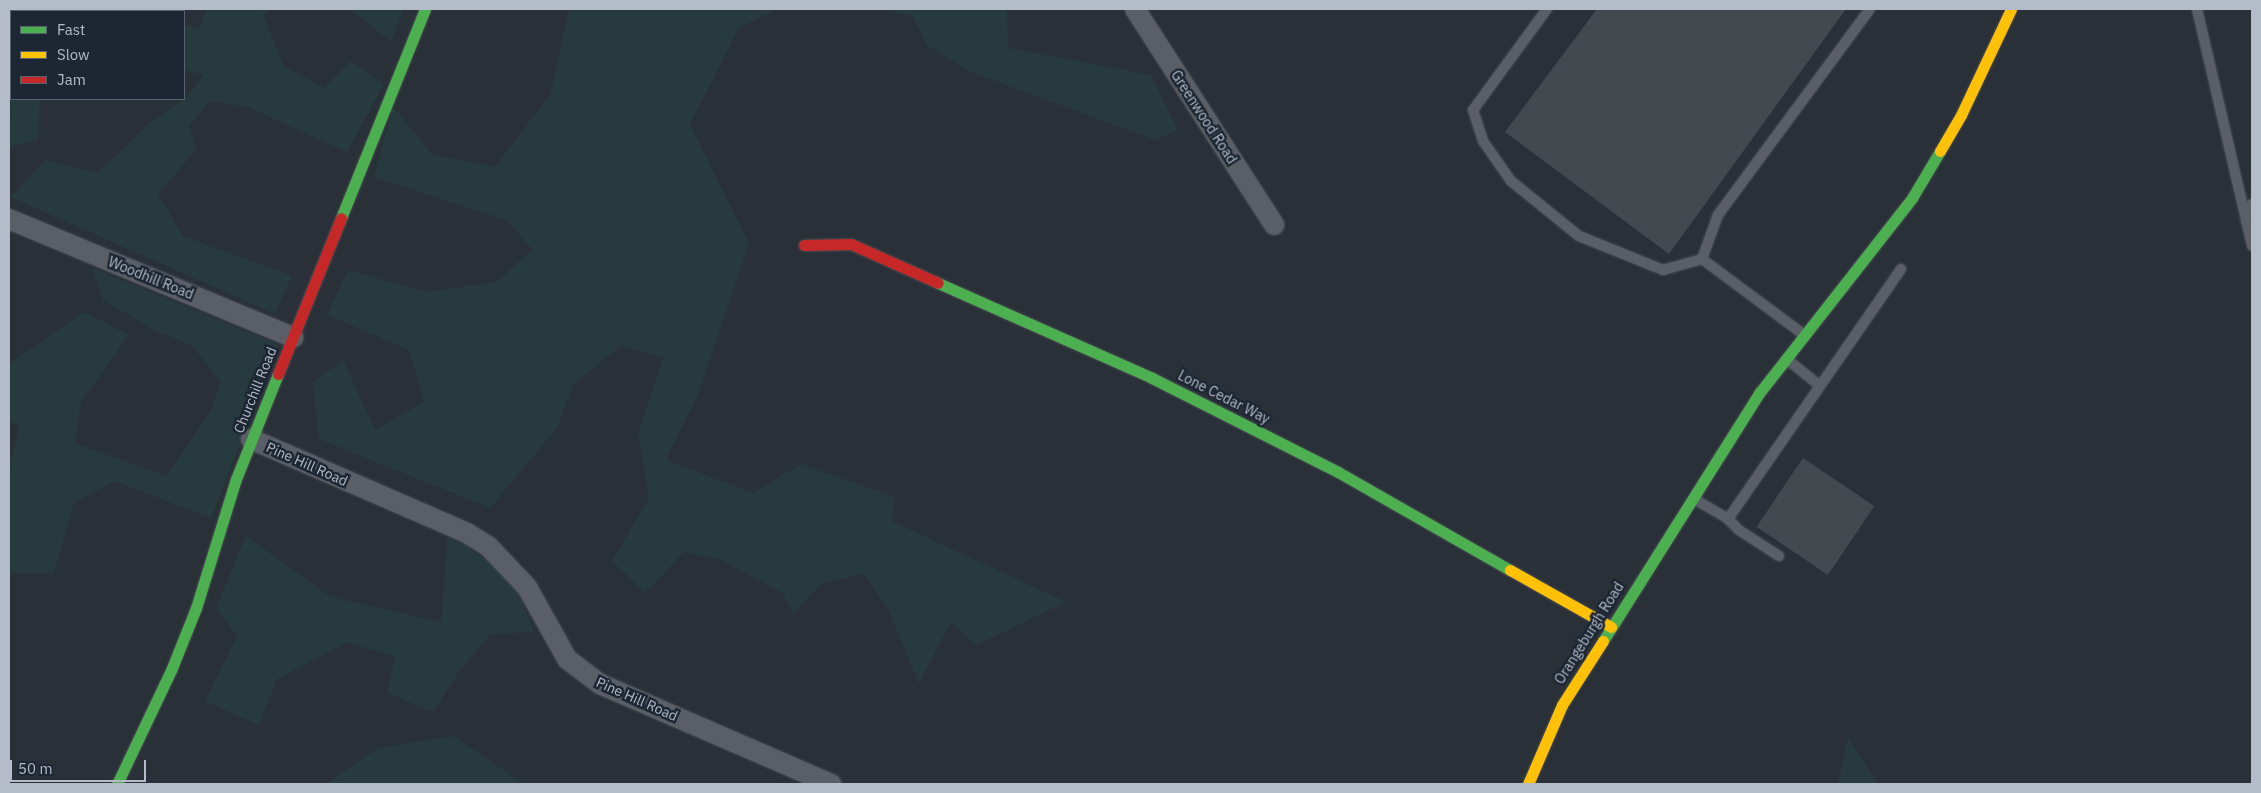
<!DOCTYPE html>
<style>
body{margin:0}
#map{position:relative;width:2261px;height:793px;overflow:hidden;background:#2a3038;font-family:"IBM Plex Sans",sans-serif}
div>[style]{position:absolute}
.green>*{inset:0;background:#273a3e;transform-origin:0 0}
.building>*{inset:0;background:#444950;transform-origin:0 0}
.roads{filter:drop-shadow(0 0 1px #484c53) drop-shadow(0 0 1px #484c53)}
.lane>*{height:10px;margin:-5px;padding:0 5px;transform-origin:5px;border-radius:5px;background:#5a5e66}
.street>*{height:20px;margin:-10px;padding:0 10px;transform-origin:10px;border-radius:10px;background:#5a5e66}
.fast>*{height:11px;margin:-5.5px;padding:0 5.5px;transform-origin:5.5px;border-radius:5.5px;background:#4caf50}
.slow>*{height:11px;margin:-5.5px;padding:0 5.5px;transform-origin:5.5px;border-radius:5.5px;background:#ffc107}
.jam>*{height:11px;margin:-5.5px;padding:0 5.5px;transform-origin:5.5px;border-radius:5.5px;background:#c62828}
span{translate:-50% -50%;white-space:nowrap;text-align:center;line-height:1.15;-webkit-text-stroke:5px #1d2633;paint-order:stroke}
.street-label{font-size:14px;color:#b4bcc9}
.frame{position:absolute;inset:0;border:10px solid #b4bcc9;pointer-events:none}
.legend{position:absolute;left:10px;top:10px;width:175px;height:90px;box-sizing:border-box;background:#1d2633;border:1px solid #59626f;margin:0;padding:6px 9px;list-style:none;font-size:15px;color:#b4bcc9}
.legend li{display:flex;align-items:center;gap:10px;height:25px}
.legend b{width:25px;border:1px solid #59626f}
.scale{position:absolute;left:10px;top:760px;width:136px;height:22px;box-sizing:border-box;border:2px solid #b4bcc9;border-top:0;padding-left:6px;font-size:15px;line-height:18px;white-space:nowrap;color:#b4bcc9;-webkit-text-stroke:4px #1d2633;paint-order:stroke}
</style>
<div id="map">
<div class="green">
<i style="left:37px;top:9px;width:105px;height:2px"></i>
<i style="clip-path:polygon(207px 9px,271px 9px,263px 15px,284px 66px,324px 88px,351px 61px,384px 84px,347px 152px,248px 107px,210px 101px,189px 126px,197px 149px,158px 194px,183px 236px,292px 276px,275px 314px,11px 197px,45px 160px,98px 173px,147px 125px,189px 95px,204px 75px,184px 70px,184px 24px,199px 29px)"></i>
<i style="clip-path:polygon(349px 9px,404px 9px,391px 41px)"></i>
<i style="clip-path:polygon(569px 9px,778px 9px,739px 28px,690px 124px,749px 243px,699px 392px,666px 460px,753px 493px,801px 464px,895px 497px,892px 521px,1066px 602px,976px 645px,951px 622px,919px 684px,888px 609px,864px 574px,821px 583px,793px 615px,783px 593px,719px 559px,684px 552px,645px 593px,612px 561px,649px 498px,638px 432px,664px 358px,621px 345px,573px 385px,557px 428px,490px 508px,319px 439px,313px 382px,343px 360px,375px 430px,424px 402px,409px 350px,327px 315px,348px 270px,426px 292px,497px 282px,532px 249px,506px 220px,374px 177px,393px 107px,433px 155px,495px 167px,551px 93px)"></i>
<i style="clip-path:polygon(882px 9px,1007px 9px,1008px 48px,1151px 75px,1178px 130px,1155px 140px,969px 71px,927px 45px,913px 17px)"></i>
<i style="clip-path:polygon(11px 86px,11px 99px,40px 99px,38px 141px,9px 146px)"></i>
<i style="clip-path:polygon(92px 268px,279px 345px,211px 518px,115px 481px,74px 503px,54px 573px,9px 573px,9px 470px,20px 425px,9px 422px,9px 364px,84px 312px,129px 335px,81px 402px,75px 443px,166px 476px,211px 410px,221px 382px,191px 345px,154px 330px,103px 300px)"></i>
<i style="clip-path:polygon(448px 533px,514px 580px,534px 632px,491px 634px,460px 670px,433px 712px,387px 693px,395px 657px,348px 642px,277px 679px,259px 725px,205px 701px,237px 636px,216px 608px,246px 536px,331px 597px,441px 622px)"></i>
<i style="clip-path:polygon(453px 736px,524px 784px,325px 784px,378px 748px)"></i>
<i style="clip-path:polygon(1848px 737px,1878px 784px,1838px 784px)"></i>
</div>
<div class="building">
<i style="clip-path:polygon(1597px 9px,1846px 9px,1669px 254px,1505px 132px)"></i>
<i style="left:1803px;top:458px;width:86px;height:83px;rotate:34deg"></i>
</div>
<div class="roads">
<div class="lane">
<i style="left:1547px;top:9px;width:125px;rotate:126.2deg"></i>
<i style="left:1473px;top:110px;width:33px;rotate:72deg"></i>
<i style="left:1483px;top:141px;width:49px;rotate:55deg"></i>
<i style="left:1511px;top:181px;width:87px;rotate:39deg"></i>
<i style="left:1579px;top:236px;width:91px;rotate:22deg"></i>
<i style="left:1663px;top:270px;width:41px;rotate:-15.8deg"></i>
<i style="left:2197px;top:9px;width:243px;rotate:76.9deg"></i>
<i style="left:2246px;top:221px;width:18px;rotate:-71deg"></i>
<i style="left:1702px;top:259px;width:47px;rotate:-70deg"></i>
<i style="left:1718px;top:215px;width:256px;rotate:-53.6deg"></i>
<i style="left:1702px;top:259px;width:126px;rotate:36.6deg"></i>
<i style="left:1788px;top:360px;width:41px;rotate:39.1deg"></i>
<i style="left:1694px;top:499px;width:39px;rotate:30deg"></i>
<i style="left:1779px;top:556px;width:48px;rotate:-147deg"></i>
<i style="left:1739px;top:530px;width:16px;rotate:-135deg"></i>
<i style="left:1728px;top:519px;width:304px;rotate:-55.3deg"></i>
</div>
<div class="street">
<i style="left:1135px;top:9px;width:257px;rotate:57.2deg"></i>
<i style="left:20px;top:11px;width:2px;rotate:-63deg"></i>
<i style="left:9px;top:41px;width:6px;rotate:-72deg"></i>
<i style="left:9px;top:219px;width:308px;rotate:22.6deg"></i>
<i style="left:251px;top:439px;width:236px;rotate:23.5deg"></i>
<i style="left:467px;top:533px;width:26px;rotate:32deg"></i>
<i style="left:489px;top:547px;width:55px;rotate:46.5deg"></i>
<i style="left:527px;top:587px;width:82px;rotate:60.9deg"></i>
<i style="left:567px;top:659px;width:41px;rotate:37.1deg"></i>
<i style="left:600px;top:684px;width:252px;rotate:23.4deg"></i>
</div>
<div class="fast">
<i style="left:341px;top:218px;width:225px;rotate:-68.1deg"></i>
<i style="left:938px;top:283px;width:234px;rotate:23.9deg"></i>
<i style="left:1152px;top:378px;width:208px;rotate:26.8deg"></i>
<i style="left:1338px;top:472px;width:198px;rotate:29.7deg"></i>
<i style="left:1603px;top:641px;width:294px;rotate:-57.8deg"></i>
<i style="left:1760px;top:392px;width:246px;rotate:-51.9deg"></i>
<i style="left:1912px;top:198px;width:55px;rotate:-59.2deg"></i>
<i style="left:117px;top:784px;width:128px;rotate:-64.6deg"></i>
<i style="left:172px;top:668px;width:65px;rotate:-68.2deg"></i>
<i style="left:196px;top:608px;width:135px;rotate:-72.8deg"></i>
<i style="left:236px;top:479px;width:113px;rotate:-68.2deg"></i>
</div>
<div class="slow">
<i style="left:1940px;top:151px;width:42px;rotate:-59.7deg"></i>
<i style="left:1961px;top:115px;width:117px;rotate:-64.7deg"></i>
<i style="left:1510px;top:570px;width:116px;rotate:29.4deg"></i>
<i style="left:1528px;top:784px;width:86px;rotate:-66.7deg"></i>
<i style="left:1562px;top:705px;width:76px;rotate:-57.4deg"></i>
</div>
<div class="jam">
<i style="left:804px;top:245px;width:47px;rotate:-1.2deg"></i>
<i style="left:851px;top:244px;width:95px;rotate:24.1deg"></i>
<i style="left:278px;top:374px;width:168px;rotate:-68deg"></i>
</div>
</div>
<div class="street-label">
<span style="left:1204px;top:117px;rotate:57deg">Greenwood Road</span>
<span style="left:151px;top:278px;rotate:22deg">Woodhill Road</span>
<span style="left:255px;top:390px;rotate:-68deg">Churchill Road</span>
<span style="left:1224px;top:397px;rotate:27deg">Lone Cedar Way</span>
<span style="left:307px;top:464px;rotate:24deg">Pine Hill Road</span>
<span style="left:1589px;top:633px;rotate:-58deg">Orangeburgh Road</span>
<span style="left:637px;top:699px;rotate:24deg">Pine Hill Road</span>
</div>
<div class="frame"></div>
<ul class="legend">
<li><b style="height:6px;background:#4caf50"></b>Fast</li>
<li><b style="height:6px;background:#ffc107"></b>Slow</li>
<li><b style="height:6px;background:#c62828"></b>Jam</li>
</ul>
<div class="scale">50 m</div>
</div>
